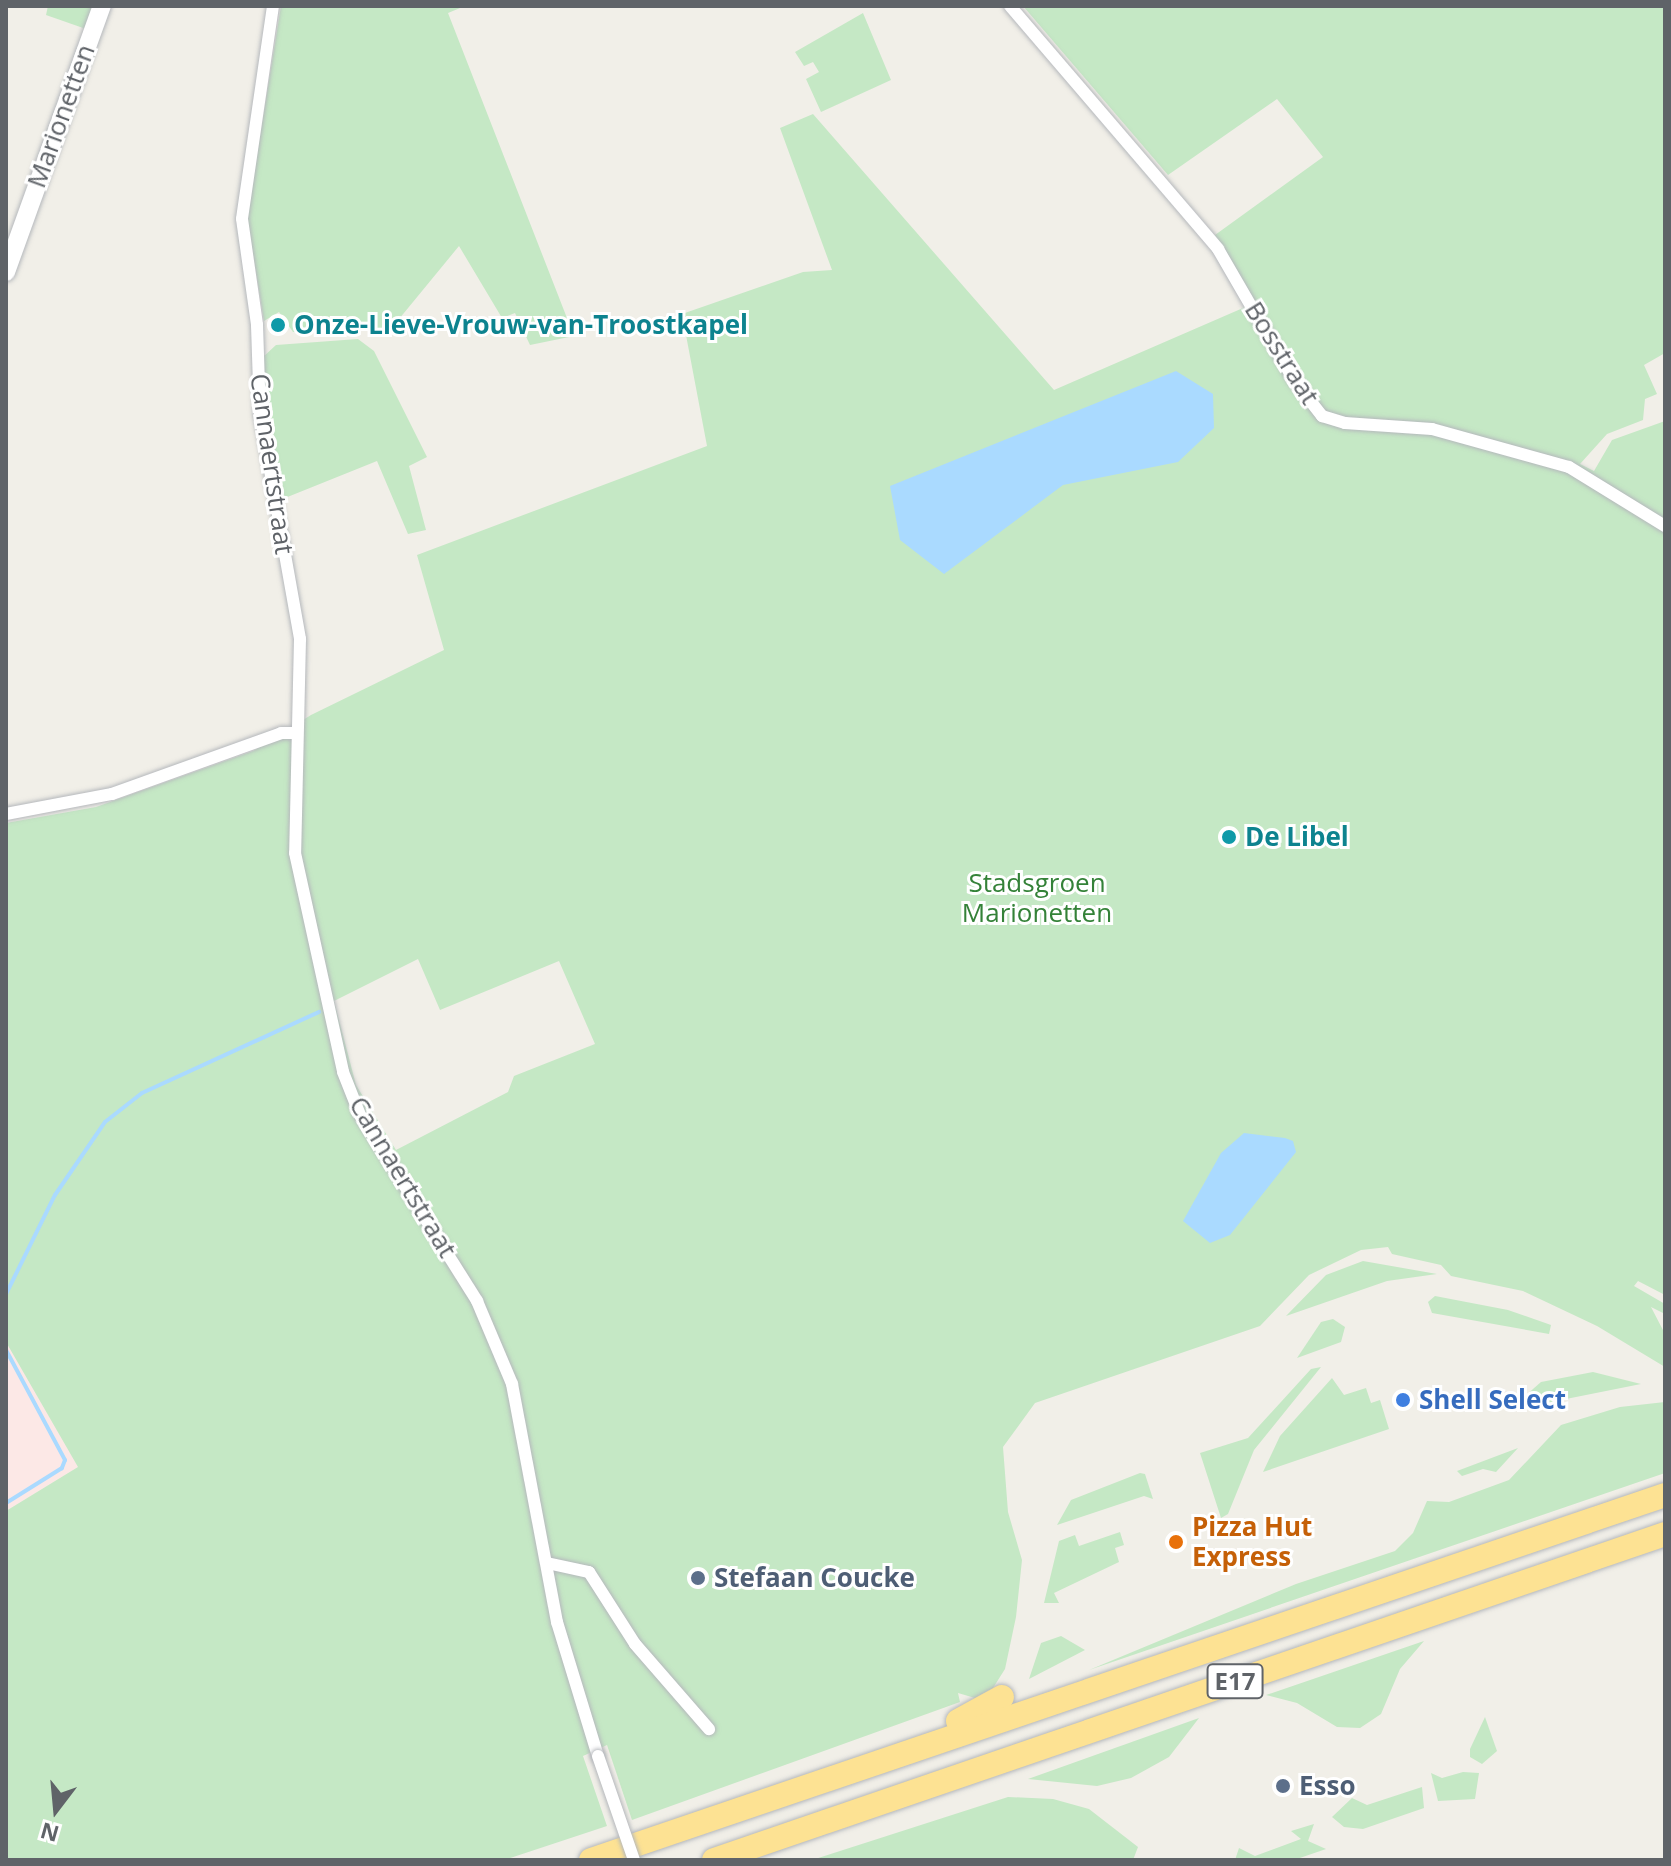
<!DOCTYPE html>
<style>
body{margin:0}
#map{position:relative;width:1671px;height:1866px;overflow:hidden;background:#f1efe8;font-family:"Open Sans",sans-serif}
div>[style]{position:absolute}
.medical>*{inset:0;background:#fce8e6}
.green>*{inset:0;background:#c5e8c5}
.water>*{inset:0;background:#aadaff}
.stream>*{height:4px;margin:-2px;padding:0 2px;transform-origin:2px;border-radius:2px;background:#aadaff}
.roads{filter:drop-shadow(0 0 2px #b5b8bc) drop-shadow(0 0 2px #b5b8bc)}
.street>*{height:12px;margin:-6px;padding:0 6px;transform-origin:6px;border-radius:6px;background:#fff}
.secondary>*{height:18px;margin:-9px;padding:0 9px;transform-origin:9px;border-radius:9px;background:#fff}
.highway>*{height:24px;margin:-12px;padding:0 12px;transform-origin:12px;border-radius:12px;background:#fde293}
.bridges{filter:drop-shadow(0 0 2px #b5b8bc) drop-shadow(0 0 2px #b5b8bc)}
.street-bridge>*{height:12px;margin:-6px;padding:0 6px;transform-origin:6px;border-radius:6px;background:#fff}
.dots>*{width:22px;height:22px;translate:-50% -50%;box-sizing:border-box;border:4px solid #fff;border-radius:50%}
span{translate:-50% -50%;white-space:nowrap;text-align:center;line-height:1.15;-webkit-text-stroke:6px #fff;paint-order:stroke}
.shield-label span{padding:2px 6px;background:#fff;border:2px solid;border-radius:6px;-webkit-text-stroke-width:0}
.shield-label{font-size:24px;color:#5f6368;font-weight:700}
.street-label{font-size:26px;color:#5f6368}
.culture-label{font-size:26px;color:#0d838f;font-weight:700}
.left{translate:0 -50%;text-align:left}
.park-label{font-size:26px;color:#348238}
.shop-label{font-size:26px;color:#366cbe;font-weight:700}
.food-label{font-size:26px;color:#c56008;font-weight:700}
.service-label{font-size:26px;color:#4e5e75;font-weight:700}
.frame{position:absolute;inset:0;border:8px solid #5f6368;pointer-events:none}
.north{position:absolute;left:16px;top:1770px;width:80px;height:80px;-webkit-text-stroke:6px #fff;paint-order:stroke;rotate:196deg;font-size:22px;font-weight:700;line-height:32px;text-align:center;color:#5f6368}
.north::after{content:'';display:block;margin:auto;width:28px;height:36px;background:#5f6368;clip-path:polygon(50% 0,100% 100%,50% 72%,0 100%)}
</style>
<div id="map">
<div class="medical">
<i style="clip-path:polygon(6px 1342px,78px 1467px,6px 1511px)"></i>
</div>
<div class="green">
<i style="clip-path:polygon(48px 6px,93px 6px,86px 29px,46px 15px)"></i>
<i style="clip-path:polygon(281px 6px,465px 6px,448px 13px,574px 336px,530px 345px,515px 313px,502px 318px,459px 246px,390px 330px,293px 332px,279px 312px,264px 321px,247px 217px)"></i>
<i style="clip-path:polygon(evenodd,1023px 6px,1665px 6px,1665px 353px,1644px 365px,1657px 394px,1645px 399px,1643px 420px,1607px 434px,1580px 464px,1594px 471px,1612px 440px,1665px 421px,1665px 1295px,1638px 1281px,1634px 1286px,1665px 1304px,1665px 1314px,1651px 1307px,1665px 1334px,1665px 1367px,1597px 1326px,1523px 1291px,1451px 1276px,1441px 1265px,1392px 1254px,1388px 1247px,1361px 1250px,1309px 1275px,1260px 1326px,1035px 1403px,1003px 1447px,1008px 1512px,1022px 1560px,1016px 1617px,1005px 1669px,993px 1688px,975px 1698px,958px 1693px,960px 1702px,632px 1820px,607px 1745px,583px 1756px,607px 1826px,504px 1860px,6px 1860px,6px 1511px,78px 1467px,6px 1342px,6px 823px,96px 807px,253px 751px,311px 715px,444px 650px,417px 555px,707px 446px,682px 314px,803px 272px,832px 270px,780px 128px,813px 114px,1054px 390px,1243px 308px,1252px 296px,1215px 235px,1323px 157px,1277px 99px,1168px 175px,1023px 6px,418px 959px,440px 1010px,559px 961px,595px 1044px,514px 1076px,508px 1092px,396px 1150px,356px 1085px,334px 1001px,418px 959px)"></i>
<i style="clip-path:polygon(863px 13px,891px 80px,821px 112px,806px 79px,819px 72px,813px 62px,804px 66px,795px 52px)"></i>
<i style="clip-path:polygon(358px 339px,374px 351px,427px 457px,409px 466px,426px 530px,408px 534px,377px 461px,280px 500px,267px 434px,263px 357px,276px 345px)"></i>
<i style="clip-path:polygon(1363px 1261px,1437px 1274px,1387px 1281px,1286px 1316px,1326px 1275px)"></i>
<i style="clip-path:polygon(1435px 1296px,1508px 1310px,1551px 1325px,1549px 1334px,1432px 1313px,1428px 1302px)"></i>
<i style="clip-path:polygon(1333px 1319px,1345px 1327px,1341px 1342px,1297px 1358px,1321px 1322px)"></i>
<i style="clip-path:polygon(1321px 1367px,1254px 1450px,1228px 1514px,1221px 1518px,1200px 1453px,1248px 1438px,1311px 1369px)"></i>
<i style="clip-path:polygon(1593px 1372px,1641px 1384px,1541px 1404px,1525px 1396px,1541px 1382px)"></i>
<i style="clip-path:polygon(1332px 1378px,1344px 1395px,1366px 1388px,1371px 1403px,1380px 1400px,1389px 1429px,1263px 1472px,1280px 1436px)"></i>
<i style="clip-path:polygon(1665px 1402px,1665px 1473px,1089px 1670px,1296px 1584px,1395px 1551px,1413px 1533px,1427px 1501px,1449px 1502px,1509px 1480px,1561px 1425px,1620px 1407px)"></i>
<i style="clip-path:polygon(1518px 1448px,1496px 1472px,1483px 1469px,1462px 1476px,1457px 1471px)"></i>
<i style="clip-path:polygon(1140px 1473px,1145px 1474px,1153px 1499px,1144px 1496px,1057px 1525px,1071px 1500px)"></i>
<i style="clip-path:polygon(1120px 1532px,1124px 1545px,1115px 1548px,1119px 1562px,1054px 1593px,1059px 1603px,1044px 1603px,1059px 1541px,1075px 1535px,1079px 1546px)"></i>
<i style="clip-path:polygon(1061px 1636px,1085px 1650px,1029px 1679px,1041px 1643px)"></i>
<i style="clip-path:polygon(1424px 1641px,1400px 1669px,1381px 1714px,1360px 1728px,1337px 1727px,1297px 1703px,1266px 1695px)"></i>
<i style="clip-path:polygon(1485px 1717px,1497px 1751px,1482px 1764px,1470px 1757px,1470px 1749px)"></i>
<i style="clip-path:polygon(1199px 1718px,1169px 1757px,1131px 1778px,1097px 1786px,1028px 1779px)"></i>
<i style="clip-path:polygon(1463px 1772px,1479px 1773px,1475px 1799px,1438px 1801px,1431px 1773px,1442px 1778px)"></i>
<i style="clip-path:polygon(1422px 1787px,1424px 1808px,1363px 1829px,1344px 1827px,1332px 1817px,1352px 1798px,1367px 1805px)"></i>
<i style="clip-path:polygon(1008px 1797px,1053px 1799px,1089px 1809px,1138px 1847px,1133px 1860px,812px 1860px)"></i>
<i style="clip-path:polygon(1314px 1824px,1308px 1841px,1326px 1849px,1294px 1860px,1235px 1860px,1239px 1848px,1255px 1856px,1301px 1839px,1291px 1831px)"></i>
</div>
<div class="water">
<i style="clip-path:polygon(1176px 371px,1213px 394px,1214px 428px,1178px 462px,1063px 485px,944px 574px,900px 540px,890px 486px)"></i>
<i style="clip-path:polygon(1244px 1133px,1285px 1138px,1293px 1141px,1296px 1152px,1230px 1235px,1210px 1243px,1183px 1221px,1221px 1153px)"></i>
</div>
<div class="stream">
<i style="left:6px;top:1294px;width:110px;rotate:-63.7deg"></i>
<i style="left:55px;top:1195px;width:88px;rotate:-55.6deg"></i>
<i style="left:105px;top:1122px;width:47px;rotate:-38.1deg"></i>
<i style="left:142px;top:1093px;width:195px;rotate:-24.6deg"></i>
<i style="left:6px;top:1350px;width:125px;rotate:61.8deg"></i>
<i style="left:65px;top:1460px;width:9px;rotate:111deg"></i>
<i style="left:62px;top:1468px;width:66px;rotate:148deg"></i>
</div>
<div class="roads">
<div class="street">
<i style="left:273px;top:6px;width:215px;rotate:98.3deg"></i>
<i style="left:242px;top:219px;width:107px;rotate:81.9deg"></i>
<i style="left:257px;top:325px;width:89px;rotate:88.1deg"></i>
<i style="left:260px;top:414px;width:229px;rotate:79.9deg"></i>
<i style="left:300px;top:639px;width:214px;rotate:91.3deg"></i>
<i style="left:295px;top:853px;width:224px;rotate:77.6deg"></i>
<i style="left:343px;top:1072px;width:46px;rotate:68.4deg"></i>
<i style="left:360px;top:1115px;width:220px;rotate:57.8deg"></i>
<i style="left:477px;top:1301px;width:90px;rotate:67.1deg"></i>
<i style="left:512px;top:1384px;width:242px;rotate:79.3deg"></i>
<i style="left:557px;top:1622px;width:140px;rotate:73deg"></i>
<i style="left:1010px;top:6px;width:320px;rotate:49.4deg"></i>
<i style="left:1218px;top:249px;width:151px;rotate:59.9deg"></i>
<i style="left:1294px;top:380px;width:46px;rotate:52.1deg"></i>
<i style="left:1322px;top:416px;width:24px;rotate:17deg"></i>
<i style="left:1345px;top:423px;width:87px;rotate:3.9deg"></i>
<i style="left:1432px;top:429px;width:142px;rotate:15.5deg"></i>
<i style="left:1569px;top:467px;width:113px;rotate:31.6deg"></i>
<i style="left:6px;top:814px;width:108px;rotate:-10.7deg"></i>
<i style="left:112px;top:794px;width:180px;rotate:-19.8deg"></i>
<i style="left:281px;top:733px;width:16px"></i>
<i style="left:547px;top:1563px;width:43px;rotate:12.1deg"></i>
<i style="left:589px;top:1572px;width:85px;rotate:57.4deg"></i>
<i style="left:635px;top:1644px;width:113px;rotate:49deg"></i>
</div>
<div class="secondary">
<i style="left:6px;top:272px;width:283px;rotate:-70.2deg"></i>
</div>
<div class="highway">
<i style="left:958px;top:1721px;width:50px;rotate:-28.6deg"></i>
<i style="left:591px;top:1860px;width:1134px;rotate:-18.77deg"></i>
<i style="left:714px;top:1860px;width:1005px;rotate:-18.92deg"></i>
</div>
</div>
<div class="bridges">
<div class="street-bridge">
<i style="left:598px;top:1756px;width:110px;rotate:70.9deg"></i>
</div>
</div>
<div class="dots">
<i style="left:278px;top:325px;background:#0f9aa8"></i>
<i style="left:1229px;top:837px;background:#0f9aa8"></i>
<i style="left:1403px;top:1400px;background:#3f7fe0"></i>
<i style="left:1176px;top:1542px;background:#e8710a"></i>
<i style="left:698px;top:1578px;background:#5c6f8a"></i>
<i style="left:1283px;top:1786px;background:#5c6f8a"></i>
</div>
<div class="shield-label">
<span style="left:1235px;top:1681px">E17</span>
</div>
<div class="street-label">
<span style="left:61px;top:116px;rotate:-70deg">Marionetten</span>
<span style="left:1282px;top:353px;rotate:58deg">Bosstraat</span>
<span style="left:272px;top:464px;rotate:82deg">Cannaertstraat</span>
<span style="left:403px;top:1177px;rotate:59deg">Cannaertstraat</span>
</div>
<div class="culture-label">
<span class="left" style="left:294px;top:325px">Onze-Lieve-Vrouw-van-Troostkapel</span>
<span class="left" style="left:1245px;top:837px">De Libel</span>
</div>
<div class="park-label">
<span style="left:1037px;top:898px">Stadsgroen<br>Marionetten</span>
</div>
<div class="shop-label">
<span class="left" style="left:1419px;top:1400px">Shell Select</span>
</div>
<div class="food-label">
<span class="left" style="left:1192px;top:1542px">Pizza Hut<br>Express</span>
</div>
<div class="service-label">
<span class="left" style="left:714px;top:1578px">Stefaan Coucke</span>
<span class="left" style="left:1299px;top:1786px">Esso</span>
</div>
<div class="frame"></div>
<div class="north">N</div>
</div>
